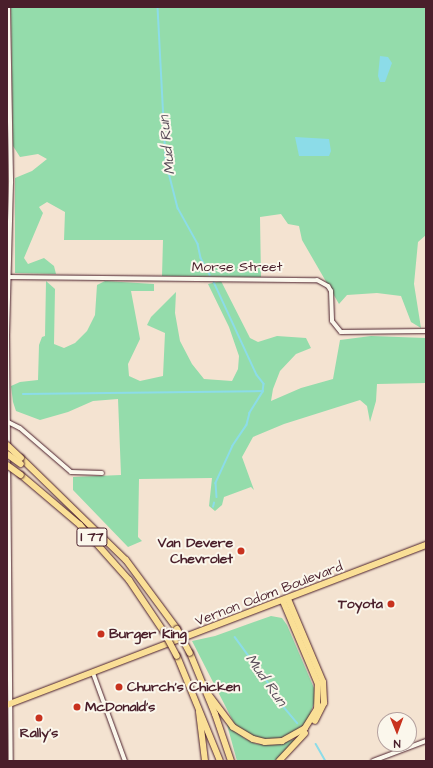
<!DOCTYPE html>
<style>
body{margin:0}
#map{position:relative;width:433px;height:768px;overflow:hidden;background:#f4e3d1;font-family:"Architects Daughter",sans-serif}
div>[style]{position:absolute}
.green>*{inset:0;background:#94dcab}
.water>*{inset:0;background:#8cdce8}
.stream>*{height:1.5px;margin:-0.75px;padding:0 0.75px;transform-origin:0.75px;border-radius:0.75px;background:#8cdce8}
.roads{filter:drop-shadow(0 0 1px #4a1f2b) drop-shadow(0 0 1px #4a1f2b)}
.minor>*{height:4px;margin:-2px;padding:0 2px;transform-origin:2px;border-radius:2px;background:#fbf7ec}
.major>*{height:5.5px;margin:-2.75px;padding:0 2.75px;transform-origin:2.75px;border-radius:2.75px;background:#fadf96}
.highway>*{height:6px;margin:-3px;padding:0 3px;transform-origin:3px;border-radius:3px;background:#fadf96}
.bridges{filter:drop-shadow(0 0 1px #4a1f2b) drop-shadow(0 0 1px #4a1f2b)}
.highway-bridge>*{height:6px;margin:-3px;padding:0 3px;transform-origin:3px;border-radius:3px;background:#fadf96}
.dots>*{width:11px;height:11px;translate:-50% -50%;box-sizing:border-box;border:2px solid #fbf7ec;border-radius:50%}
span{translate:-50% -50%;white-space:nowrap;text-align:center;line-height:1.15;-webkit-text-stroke:4px #fbf7ec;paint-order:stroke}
.shield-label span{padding:1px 3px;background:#fbf7ec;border:1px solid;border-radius:3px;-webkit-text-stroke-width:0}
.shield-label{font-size:13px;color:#4a1f2b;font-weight:700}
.street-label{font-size:14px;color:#4a1f2b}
.poi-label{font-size:14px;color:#4a1f2b;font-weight:700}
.right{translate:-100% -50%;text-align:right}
.left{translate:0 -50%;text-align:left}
.water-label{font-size:15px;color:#5a4e5a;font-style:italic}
.frame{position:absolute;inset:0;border:8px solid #4a1f2b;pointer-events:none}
.north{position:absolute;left:377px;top:712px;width:40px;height:40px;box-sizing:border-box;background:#fbf7ec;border:1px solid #b4a19f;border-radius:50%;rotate:179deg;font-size:11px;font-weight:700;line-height:16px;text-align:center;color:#4a1f2b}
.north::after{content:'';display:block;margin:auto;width:14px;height:18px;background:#c8321e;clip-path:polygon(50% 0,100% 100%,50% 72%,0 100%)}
</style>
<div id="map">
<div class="green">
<i style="clip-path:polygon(11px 7px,426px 7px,426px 235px,418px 242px,414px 284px,421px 328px,411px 322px,401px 296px,377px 293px,347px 295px,339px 304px,302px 240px,299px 226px,288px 224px,281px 214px,260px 217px,261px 277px,162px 276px,163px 240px,64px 240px,65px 212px,47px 202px,39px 207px,43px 213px,24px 258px,28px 264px,44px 258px,54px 266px,56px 274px,15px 273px,15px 178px,32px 171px,47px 159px,38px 154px,20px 157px,13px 146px)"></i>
<i style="clip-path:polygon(46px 281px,55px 289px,54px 344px,64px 348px,75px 343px,87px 331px,95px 315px,97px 285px,105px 281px,154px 284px,154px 291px,131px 291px,140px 339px,128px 364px,129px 376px,140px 381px,163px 376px,165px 333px,147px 325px,151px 317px,176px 292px,175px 313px,180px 341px,192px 364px,204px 379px,232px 381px,238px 369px,239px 356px,229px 327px,208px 284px,221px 281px,250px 338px,258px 342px,277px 336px,306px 338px,311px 348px,296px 354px,280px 371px,273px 389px,271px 401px,301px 388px,333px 379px,340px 340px,371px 336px,426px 338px,426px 383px,377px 384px,376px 401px,370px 422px,367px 406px,360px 400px,284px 424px,253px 437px,242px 457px,254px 490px,251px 487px,224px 497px,222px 505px,215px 511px,209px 506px,212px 478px,139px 479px,138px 537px,142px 541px,128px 547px,73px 490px,73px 477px,121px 475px,118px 399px,93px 401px,68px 412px,40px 420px,16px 411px,13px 402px,11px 386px,20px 382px,38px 380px,39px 345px,42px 337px,45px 336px)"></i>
<i style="clip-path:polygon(271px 616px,282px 618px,287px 625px,314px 688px,314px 703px,308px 720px,296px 733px,279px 740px,259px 739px,242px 731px,234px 723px,192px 641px,215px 636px)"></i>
<i style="clip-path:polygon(226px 721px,244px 738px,256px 744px,273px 745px,296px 739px,277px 761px,237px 761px)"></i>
</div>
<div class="water">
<i style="clip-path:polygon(380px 56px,388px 57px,392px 63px,385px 82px,380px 82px,378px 76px)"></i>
<i style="clip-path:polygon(295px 137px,329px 139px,331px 151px,329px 156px,299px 156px)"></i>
</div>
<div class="stream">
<i style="left:158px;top:7px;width:154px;rotate:87deg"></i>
<i style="left:166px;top:161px;width:49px;rotate:75.7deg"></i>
<i style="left:178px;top:208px;width:41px;rotate:60.9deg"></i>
<i style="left:198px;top:244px;width:14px;rotate:78deg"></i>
<i style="left:201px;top:258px;width:19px;rotate:62deg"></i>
<i style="left:214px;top:282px;width:102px;rotate:65.2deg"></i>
<i style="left:257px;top:375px;width:11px;rotate:52deg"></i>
<i style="left:264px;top:384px;width:8px;rotate:97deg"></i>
<i style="left:263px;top:392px;width:25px;rotate:122deg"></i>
<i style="left:250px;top:413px;width:12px;rotate:104deg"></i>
<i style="left:247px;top:425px;width:25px;rotate:124deg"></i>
<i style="left:233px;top:446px;width:41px;rotate:114.7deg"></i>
<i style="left:216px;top:483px;width:14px;rotate:86deg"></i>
<i style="left:23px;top:394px;width:240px;rotate:-0.7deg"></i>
<i style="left:213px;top:507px;width:4px;rotate:-76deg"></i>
<i style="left:235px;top:637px;width:59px;rotate:53.9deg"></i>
<i style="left:270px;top:685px;width:9px;rotate:72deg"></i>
<i style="left:273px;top:694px;width:38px;rotate:50deg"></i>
<i style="left:316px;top:744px;width:20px;rotate:60deg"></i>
</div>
<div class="roads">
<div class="minor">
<i style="left:8px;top:7px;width:176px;rotate:89deg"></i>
<i style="left:11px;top:183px;width:151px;rotate:91.5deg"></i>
<i style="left:7px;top:334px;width:427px;rotate:89.5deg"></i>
<i style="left:7px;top:277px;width:310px;rotate:0.6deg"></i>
<i style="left:317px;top:280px;width:13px;rotate:29deg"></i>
<i style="left:328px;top:286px;width:6px;rotate:59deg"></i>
<i style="left:331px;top:291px;width:30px;rotate:88deg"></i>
<i style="left:332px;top:321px;width:14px;rotate:51deg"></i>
<i style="left:341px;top:332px;width:85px;rotate:-0.7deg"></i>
<i style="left:8px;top:422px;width:13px;rotate:27deg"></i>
<i style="left:20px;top:428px;width:67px;rotate:40.8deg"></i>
<i style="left:71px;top:472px;width:31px;rotate:2deg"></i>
<i style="left:93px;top:673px;width:94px;rotate:70deg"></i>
<i style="left:373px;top:761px;width:57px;rotate:-20.7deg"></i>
</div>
<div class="major">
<i style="left:7px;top:705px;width:449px;rotate:-20.9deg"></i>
</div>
<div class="highway">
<i style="left:21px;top:458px;width:146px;rotate:44.2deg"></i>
<i style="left:126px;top:560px;width:86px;rotate:53.5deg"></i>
<i style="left:21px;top:475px;width:77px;rotate:40.3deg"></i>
<i style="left:80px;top:525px;width:74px;rotate:48.3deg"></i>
<i style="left:129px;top:580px;width:63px;rotate:56.1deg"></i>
<i style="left:288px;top:599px;width:90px;rotate:67.1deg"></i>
<i style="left:323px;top:682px;width:21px;rotate:87deg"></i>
<i style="left:324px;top:703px;width:20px;rotate:117deg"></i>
<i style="left:190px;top:653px;width:66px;rotate:67.7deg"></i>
<i style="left:215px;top:714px;width:50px;rotate:71.2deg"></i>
<i style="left:177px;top:656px;width:113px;rotate:67.7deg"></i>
<i style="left:206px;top:691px;width:45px;rotate:53.1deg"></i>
<i style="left:233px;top:727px;width:23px;rotate:31deg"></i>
<i style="left:253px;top:739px;width:12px;rotate:14deg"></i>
<i style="left:265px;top:742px;width:17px;rotate:-3deg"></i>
<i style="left:282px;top:741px;width:26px;rotate:-29deg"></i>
<i style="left:305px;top:728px;width:22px;rotate:-58deg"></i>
<i style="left:317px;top:709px;width:25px;rotate:-88deg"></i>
<i style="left:318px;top:684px;width:90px;rotate:-112.9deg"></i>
<i style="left:199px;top:712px;width:49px;rotate:83deg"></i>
<i style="left:279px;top:761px;width:38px;rotate:-47deg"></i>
</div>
</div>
<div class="bridges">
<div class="highway-bridge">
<i style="left:7px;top:445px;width:19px;rotate:43deg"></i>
<i style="left:7px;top:454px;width:17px;rotate:36deg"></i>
<i style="left:7px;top:465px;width:17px;rotate:36deg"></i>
<i style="left:177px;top:629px;width:27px;rotate:62deg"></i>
<i style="left:164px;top:632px;width:27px;rotate:62deg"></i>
</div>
</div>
<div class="dots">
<i style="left:241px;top:551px;background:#c8321e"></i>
<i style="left:391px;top:604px;background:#c8321e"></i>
<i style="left:101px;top:634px;background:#c8321e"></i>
<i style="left:119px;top:687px;background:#c8321e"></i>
<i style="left:77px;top:707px;background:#c8321e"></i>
<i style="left:39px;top:718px;background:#c8321e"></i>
</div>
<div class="shield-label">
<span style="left:92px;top:537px">I 77</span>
</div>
<div class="street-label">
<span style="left:237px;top:267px">Morse Street</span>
<span style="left:269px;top:594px;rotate:-21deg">Vernon Odom Boulevard</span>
</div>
<div class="poi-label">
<span class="right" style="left:233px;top:551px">Van Devere<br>Chevrolet</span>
<span class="right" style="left:383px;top:604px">Toyota</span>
<span class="left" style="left:109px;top:634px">Burger King</span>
<span class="left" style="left:127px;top:687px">Church's Chicken</span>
<span class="left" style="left:85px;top:707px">McDonald's</span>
<span style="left:39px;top:733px">Rally's</span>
</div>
<div class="water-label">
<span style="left:167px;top:145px;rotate:-96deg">Mud Run</span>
<span style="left:266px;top:680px;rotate:55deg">Mud Run</span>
</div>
<div class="frame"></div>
<div class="north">N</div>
</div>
